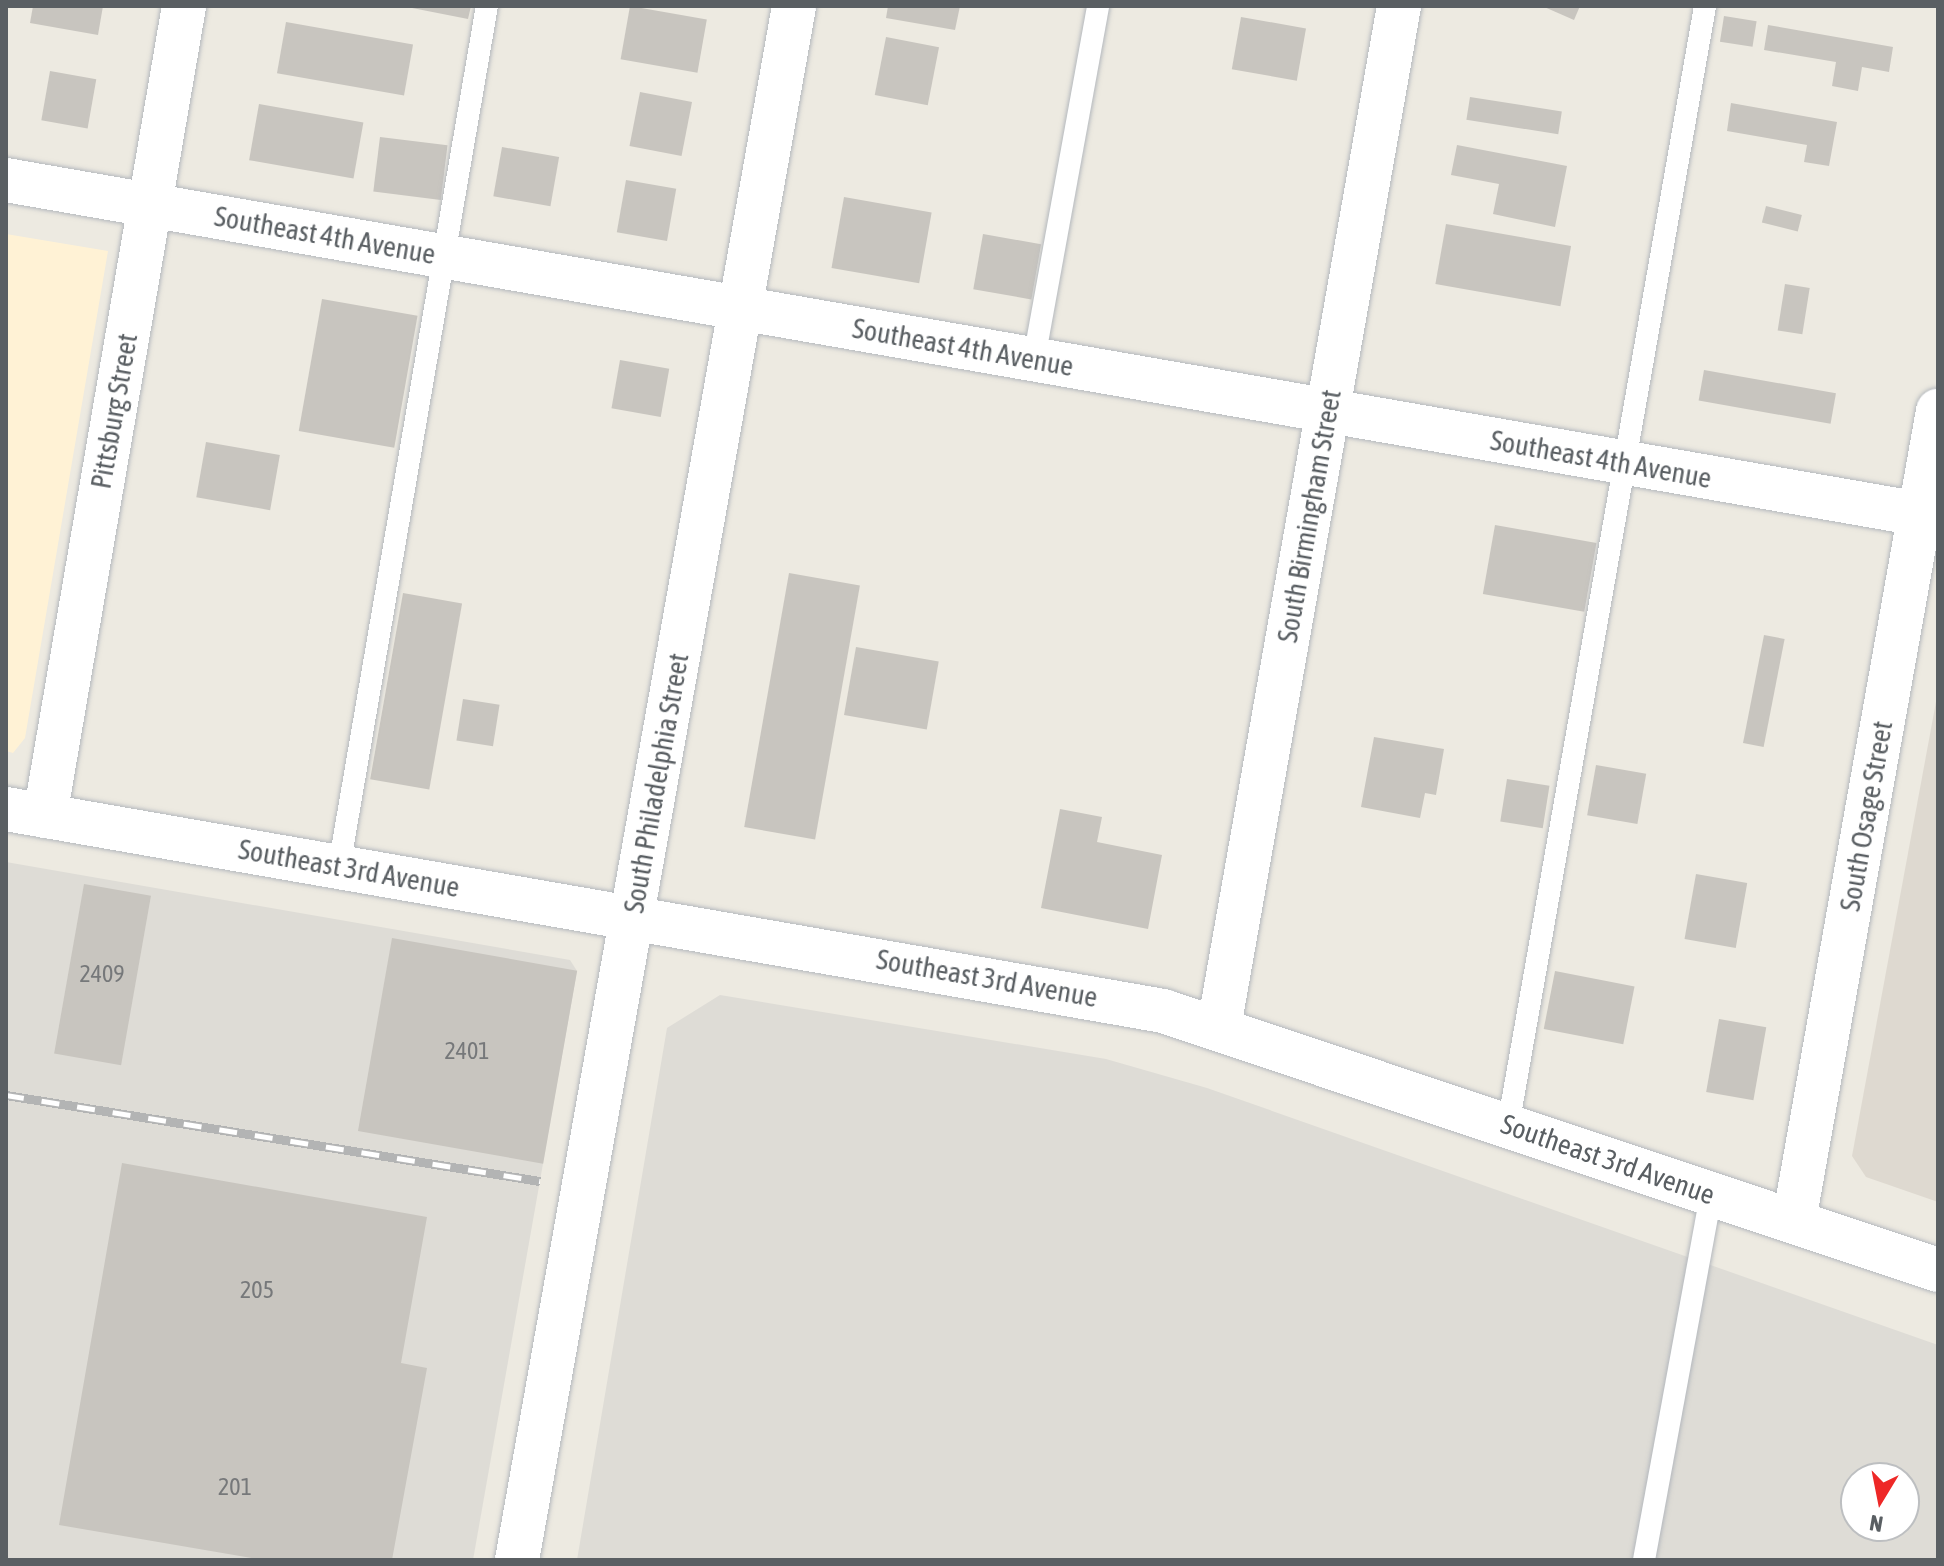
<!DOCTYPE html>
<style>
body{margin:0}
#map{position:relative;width:1944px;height:1566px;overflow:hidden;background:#edeae1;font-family:"Asap Condensed",sans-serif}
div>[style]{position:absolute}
.commercial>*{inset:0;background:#fff2d5}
.industrial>*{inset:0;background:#dedcd6}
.education>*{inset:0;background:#ded9d0}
.building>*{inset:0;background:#c8c5bf;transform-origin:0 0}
.roads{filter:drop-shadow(0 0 2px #b4b8bd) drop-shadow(0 0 2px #b4b8bd)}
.service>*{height:22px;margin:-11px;padding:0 11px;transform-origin:11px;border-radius:11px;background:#fff}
.minor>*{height:44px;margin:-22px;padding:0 22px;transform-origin:22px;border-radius:22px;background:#fff}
.tertiary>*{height:44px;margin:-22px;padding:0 22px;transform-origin:22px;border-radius:22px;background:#fff}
.secondary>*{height:44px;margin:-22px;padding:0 22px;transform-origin:22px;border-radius:22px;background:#fff}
.rail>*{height:9px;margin-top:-4.5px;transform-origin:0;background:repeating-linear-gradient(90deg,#fff 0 18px,#b3b4b4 0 36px);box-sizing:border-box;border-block:2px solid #b3b4b4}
span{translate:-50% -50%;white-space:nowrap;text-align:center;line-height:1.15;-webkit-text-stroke:7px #fff;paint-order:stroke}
.number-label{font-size:24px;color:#76787a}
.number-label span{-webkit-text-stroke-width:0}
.street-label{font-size:28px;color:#5a5f63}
.frame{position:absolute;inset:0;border:8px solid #5a5f63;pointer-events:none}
.north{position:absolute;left:1840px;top:1462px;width:80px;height:80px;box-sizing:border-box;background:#fff;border:2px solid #bdbfc1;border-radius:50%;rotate:190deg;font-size:22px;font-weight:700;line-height:32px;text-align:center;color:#5a5f63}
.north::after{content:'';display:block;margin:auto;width:28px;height:36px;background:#ee2827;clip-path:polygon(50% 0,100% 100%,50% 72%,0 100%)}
</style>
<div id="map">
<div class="commercial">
<i style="clip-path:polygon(6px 234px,108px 251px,25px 738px,13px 753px,6px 751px)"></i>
</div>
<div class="industrial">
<i style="clip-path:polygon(6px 862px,570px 960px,577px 971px,473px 1560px,6px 1560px)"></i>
<i style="clip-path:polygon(evenodd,720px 995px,1106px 1059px,1207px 1088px,1938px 1345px,1938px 1560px,577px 1560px,667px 1028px,720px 995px,1856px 1478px,1904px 1478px,1904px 1526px,1856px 1526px,1856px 1478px)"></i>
</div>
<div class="education">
<i style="clip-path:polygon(1938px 691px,1938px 1202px,1866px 1177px,1852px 1156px)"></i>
</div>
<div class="building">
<i style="clip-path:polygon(33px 6px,103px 6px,98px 35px,30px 23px)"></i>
<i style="clip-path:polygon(402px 6px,471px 6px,468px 19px)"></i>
<i style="left:630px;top:6px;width:78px;height:54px;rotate:10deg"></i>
<i style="clip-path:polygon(888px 6px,960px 6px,955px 30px,886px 18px)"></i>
<i style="clip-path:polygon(1542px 6px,1580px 6px,1574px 20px)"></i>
<i style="left:1724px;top:16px;width:33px;height:26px;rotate:9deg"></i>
<i style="left:1241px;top:17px;width:66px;height:53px;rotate:10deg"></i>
<i style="left:286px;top:22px;width:129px;height:52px;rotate:10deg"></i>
<i style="clip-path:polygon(1768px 25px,1893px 47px,1889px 72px,1862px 67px,1858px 91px,1832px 86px,1836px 62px,1764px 50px)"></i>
<i style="left:886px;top:37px;width:54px;height:59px;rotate:11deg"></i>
<i style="left:50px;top:71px;width:47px;height:50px;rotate:10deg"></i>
<i style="left:640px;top:92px;width:53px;height:55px;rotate:11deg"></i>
<i style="left:1470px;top:97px;width:93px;height:23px;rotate:9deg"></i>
<i style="clip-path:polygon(1731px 103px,1837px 122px,1829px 166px,1804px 162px,1807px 145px,1727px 131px)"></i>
<i style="left:259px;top:104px;width:106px;height:57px;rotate:10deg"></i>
<i style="left:380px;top:137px;width:68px;height:55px;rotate:7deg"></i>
<i style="clip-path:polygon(1457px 145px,1567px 166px,1555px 227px,1493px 214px,1499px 184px,1451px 175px)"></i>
<i style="left:502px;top:147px;width:58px;height:50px;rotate:10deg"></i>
<i style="left:626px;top:180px;width:51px;height:53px;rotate:10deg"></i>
<i style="left:844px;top:197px;width:89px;height:72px;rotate:10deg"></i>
<i style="left:1766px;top:206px;width:37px;height:17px;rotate:14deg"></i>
<i style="left:1446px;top:224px;width:127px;height:61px;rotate:10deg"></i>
<i style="left:983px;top:234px;width:59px;height:56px;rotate:10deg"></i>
<i style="left:1785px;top:284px;width:25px;height:47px;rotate:9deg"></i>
<i style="left:322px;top:299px;width:97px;height:134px;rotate:10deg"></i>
<i style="left:620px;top:360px;width:50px;height:49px;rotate:10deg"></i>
<i style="left:1704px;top:370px;width:134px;height:31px;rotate:10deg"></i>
<i style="left:206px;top:442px;width:75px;height:56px;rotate:10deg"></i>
<i style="left:1495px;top:525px;width:103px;height:70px;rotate:10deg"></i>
<i style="left:789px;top:573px;width:72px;height:258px;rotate:10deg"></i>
<i style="left:403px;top:593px;width:60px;height:189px;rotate:10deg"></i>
<i style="left:1764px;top:635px;width:21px;height:110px;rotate:11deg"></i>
<i style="left:856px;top:647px;width:84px;height:69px;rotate:10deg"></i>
<i style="left:463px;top:699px;width:37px;height:42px;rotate:9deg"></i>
<i style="clip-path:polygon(1374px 737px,1444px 749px,1436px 795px,1425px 793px,1420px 818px,1361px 807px)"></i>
<i style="left:1596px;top:765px;width:51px;height:51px;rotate:10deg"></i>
<i style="left:1507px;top:779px;width:43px;height:43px;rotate:9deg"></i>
<i style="clip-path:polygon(1060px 809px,1102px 817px,1097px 842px,1162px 855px,1148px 929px,1041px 908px)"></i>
<i style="left:1696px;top:874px;width:52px;height:66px;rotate:10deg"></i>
<i style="left:84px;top:884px;width:68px;height:172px;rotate:10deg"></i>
<i style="left:392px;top:938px;width:188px;height:196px;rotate:10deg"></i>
<i style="left:1555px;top:971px;width:81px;height:59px;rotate:11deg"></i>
<i style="left:1719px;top:1019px;width:48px;height:74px;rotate:10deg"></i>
<i style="clip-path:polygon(122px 1163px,427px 1217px,401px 1363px,427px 1368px,392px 1560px,263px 1560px,59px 1525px)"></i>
</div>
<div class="roads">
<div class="service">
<i style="left:1034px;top:359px;width:359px;rotate:-79.7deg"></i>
<i style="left:339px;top:867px;width:874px;rotate:-80.25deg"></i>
<i style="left:1508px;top:1126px;width:1137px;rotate:-80.02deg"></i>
<i style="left:1644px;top:1560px;width:372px;rotate:-79.6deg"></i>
</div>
<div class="minor">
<i style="left:6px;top:180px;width:1943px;rotate:9.9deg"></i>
<i style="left:45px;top:816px;width:822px;rotate:-80.26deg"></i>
<i style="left:1219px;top:1027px;width:1037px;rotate:-80deg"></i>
<i style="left:517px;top:1560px;width:1578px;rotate:-79.89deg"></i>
</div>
<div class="tertiary">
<i style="left:1794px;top:1221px;width:823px;rotate:-79.92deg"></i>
</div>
<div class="secondary">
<i style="left:6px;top:809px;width:1175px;rotate:9.9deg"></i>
<i style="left:1163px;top:1011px;width:817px;rotate:18.48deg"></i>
</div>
</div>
<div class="rail">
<i style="left:6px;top:1095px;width:541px;rotate:9.15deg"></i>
</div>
<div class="number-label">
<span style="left:102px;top:974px">2409</span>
<span style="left:467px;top:1051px">2401</span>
<span style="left:257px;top:1290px">205</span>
<span style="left:235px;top:1487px">201</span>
</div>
<div class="street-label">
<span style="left:325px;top:235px;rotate:10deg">Southeast 4th Avenue</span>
<span style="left:963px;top:347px;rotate:10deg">Southeast 4th Avenue</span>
<span style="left:114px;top:411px;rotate:-80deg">Pittsburg Street</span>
<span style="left:1601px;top:459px;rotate:10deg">Southeast 4th Avenue</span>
<span style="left:1309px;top:516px;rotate:-80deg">South Birmingham Street</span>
<span style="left:656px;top:783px;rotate:-80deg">South Philadelphia Street</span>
<span style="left:1866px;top:816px;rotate:-80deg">South Osage Street</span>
<span style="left:349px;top:868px;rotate:10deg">Southeast 3rd Avenue</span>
<span style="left:987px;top:978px;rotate:10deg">Southeast 3rd Avenue</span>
<span style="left:1608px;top:1159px;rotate:19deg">Southeast 3rd Avenue</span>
</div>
<div class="frame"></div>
<div class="north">N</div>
</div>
